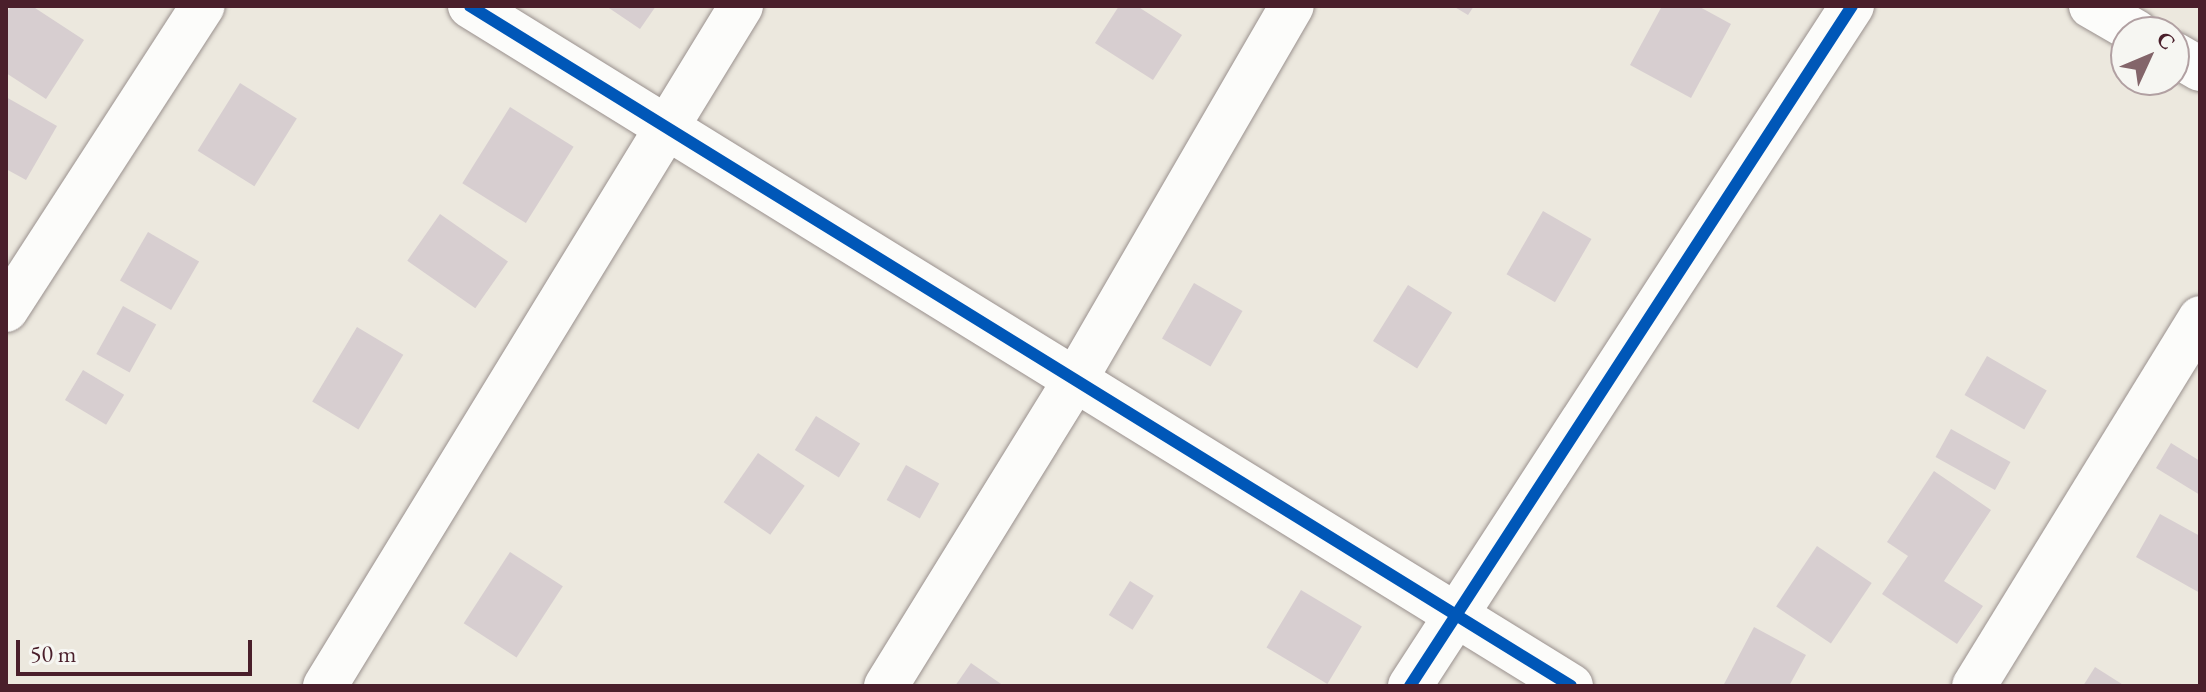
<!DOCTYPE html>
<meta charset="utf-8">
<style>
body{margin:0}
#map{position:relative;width:2206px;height:692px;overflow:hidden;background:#ece8de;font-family:"EB Garamond",serif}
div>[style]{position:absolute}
.building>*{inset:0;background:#d7ced0;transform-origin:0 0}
.roads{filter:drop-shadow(0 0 2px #9a918e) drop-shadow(0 0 2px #9a918e)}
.minor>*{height:44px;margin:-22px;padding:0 22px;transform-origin:22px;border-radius:22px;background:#fcfcfa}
.cycleway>*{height:12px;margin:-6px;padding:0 6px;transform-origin:6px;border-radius:6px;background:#0057b8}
span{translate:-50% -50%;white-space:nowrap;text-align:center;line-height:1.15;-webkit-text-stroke:6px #f6f6f2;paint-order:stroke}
.frame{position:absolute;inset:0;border:8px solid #4a1f2b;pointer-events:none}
.north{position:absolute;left:2110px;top:16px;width:80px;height:80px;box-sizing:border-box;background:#f6f6f2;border:2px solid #b1a0a2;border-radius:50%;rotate:46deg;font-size:22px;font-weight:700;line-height:32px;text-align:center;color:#4a1f2b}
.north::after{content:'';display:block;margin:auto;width:28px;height:36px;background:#83656a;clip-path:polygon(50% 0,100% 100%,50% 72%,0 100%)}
.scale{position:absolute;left:16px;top:640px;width:236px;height:36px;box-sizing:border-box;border:4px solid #4a1f2b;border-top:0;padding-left:10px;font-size:24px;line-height:28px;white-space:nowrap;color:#4a1f2b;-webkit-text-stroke:6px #f6f6f2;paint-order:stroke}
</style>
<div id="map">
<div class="building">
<i style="clip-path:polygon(11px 6px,32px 6px,84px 40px,46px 99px,6px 73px,6px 14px)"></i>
<i style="clip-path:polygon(606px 6px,656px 6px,640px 29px)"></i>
<i style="clip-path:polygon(1119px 6px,1137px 6px,1182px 35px,1153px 80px,1095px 43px)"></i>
<i style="clip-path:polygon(1453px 6px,1474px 6px,1468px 15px)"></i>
<i style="clip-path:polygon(1662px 6px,1698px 6px,1731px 24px,1691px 98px,1630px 65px)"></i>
<i style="left:240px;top:83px;width:67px;height:80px;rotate:32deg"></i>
<i style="clip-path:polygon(6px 97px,57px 126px,26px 180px,6px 169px)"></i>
<i style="left:510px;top:107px;width:75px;height:90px;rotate:32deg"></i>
<i style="left:1543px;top:211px;width:56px;height:73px;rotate:30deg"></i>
<i style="left:440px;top:214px;width:83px;height:57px;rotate:35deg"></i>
<i style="left:148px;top:232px;width:59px;height:56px;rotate:30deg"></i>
<i style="left:1194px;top:283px;width:56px;height:64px;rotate:30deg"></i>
<i style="left:1408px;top:285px;width:52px;height:66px;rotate:32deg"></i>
<i style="left:123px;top:306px;width:38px;height:55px;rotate:29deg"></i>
<i style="left:357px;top:327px;width:54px;height:87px;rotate:31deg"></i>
<i style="left:1987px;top:356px;width:69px;height:45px;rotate:30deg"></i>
<i style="left:83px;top:370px;width:48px;height:35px;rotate:31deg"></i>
<i style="left:816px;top:416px;width:52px;height:40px;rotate:32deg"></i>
<i style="left:1951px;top:429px;width:68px;height:32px;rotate:29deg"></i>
<i style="clip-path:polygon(2171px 443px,2200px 461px,2200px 495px,2156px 468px)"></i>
<i style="left:758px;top:453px;width:57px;height:60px;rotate:35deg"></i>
<i style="left:906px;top:465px;width:38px;height:40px;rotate:29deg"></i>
<i style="clip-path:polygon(1934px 471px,1991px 510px,1944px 581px,1983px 606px,1957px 644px,1882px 594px,1908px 556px,1887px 542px)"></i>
<i style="clip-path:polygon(2160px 514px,2200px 536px,2200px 593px,2136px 557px)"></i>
<i style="left:1817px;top:546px;width:66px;height:73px;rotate:34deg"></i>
<i style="left:510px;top:552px;width:63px;height:85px;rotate:33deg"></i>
<i style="left:1130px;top:581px;width:28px;height:40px;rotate:32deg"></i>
<i style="left:1301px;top:590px;width:71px;height:67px;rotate:31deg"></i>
<i style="clip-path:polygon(1754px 627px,1806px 655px,1789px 686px,1723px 686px)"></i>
<i style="clip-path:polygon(971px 663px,1004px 686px,955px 686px)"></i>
<i style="clip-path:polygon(2095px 667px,2125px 686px,2083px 686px)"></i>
</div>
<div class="roads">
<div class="minor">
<i style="left:470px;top:6px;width:1294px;rotate:31.7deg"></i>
<i style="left:2091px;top:6px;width:52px;rotate:30deg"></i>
<i style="left:2174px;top:54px;width:30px;rotate:30deg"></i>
<i style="left:6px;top:310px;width:362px;rotate:-57.1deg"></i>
<i style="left:325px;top:686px;width:797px;rotate:-58.54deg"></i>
<i style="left:886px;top:686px;width:360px;rotate:-58.3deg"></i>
<i style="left:1075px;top:380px;width:432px;rotate:-59.9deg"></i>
<i style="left:1410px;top:686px;width:811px;rotate:-56.98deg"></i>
<i style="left:1974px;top:686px;width:432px;rotate:-58.4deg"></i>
</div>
</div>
<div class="cycleway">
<i style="left:470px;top:6px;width:1294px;rotate:31.7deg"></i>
<i style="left:1410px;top:686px;width:811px;rotate:-56.98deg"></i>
</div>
<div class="frame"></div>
<div class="north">С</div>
<div class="scale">50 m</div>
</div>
